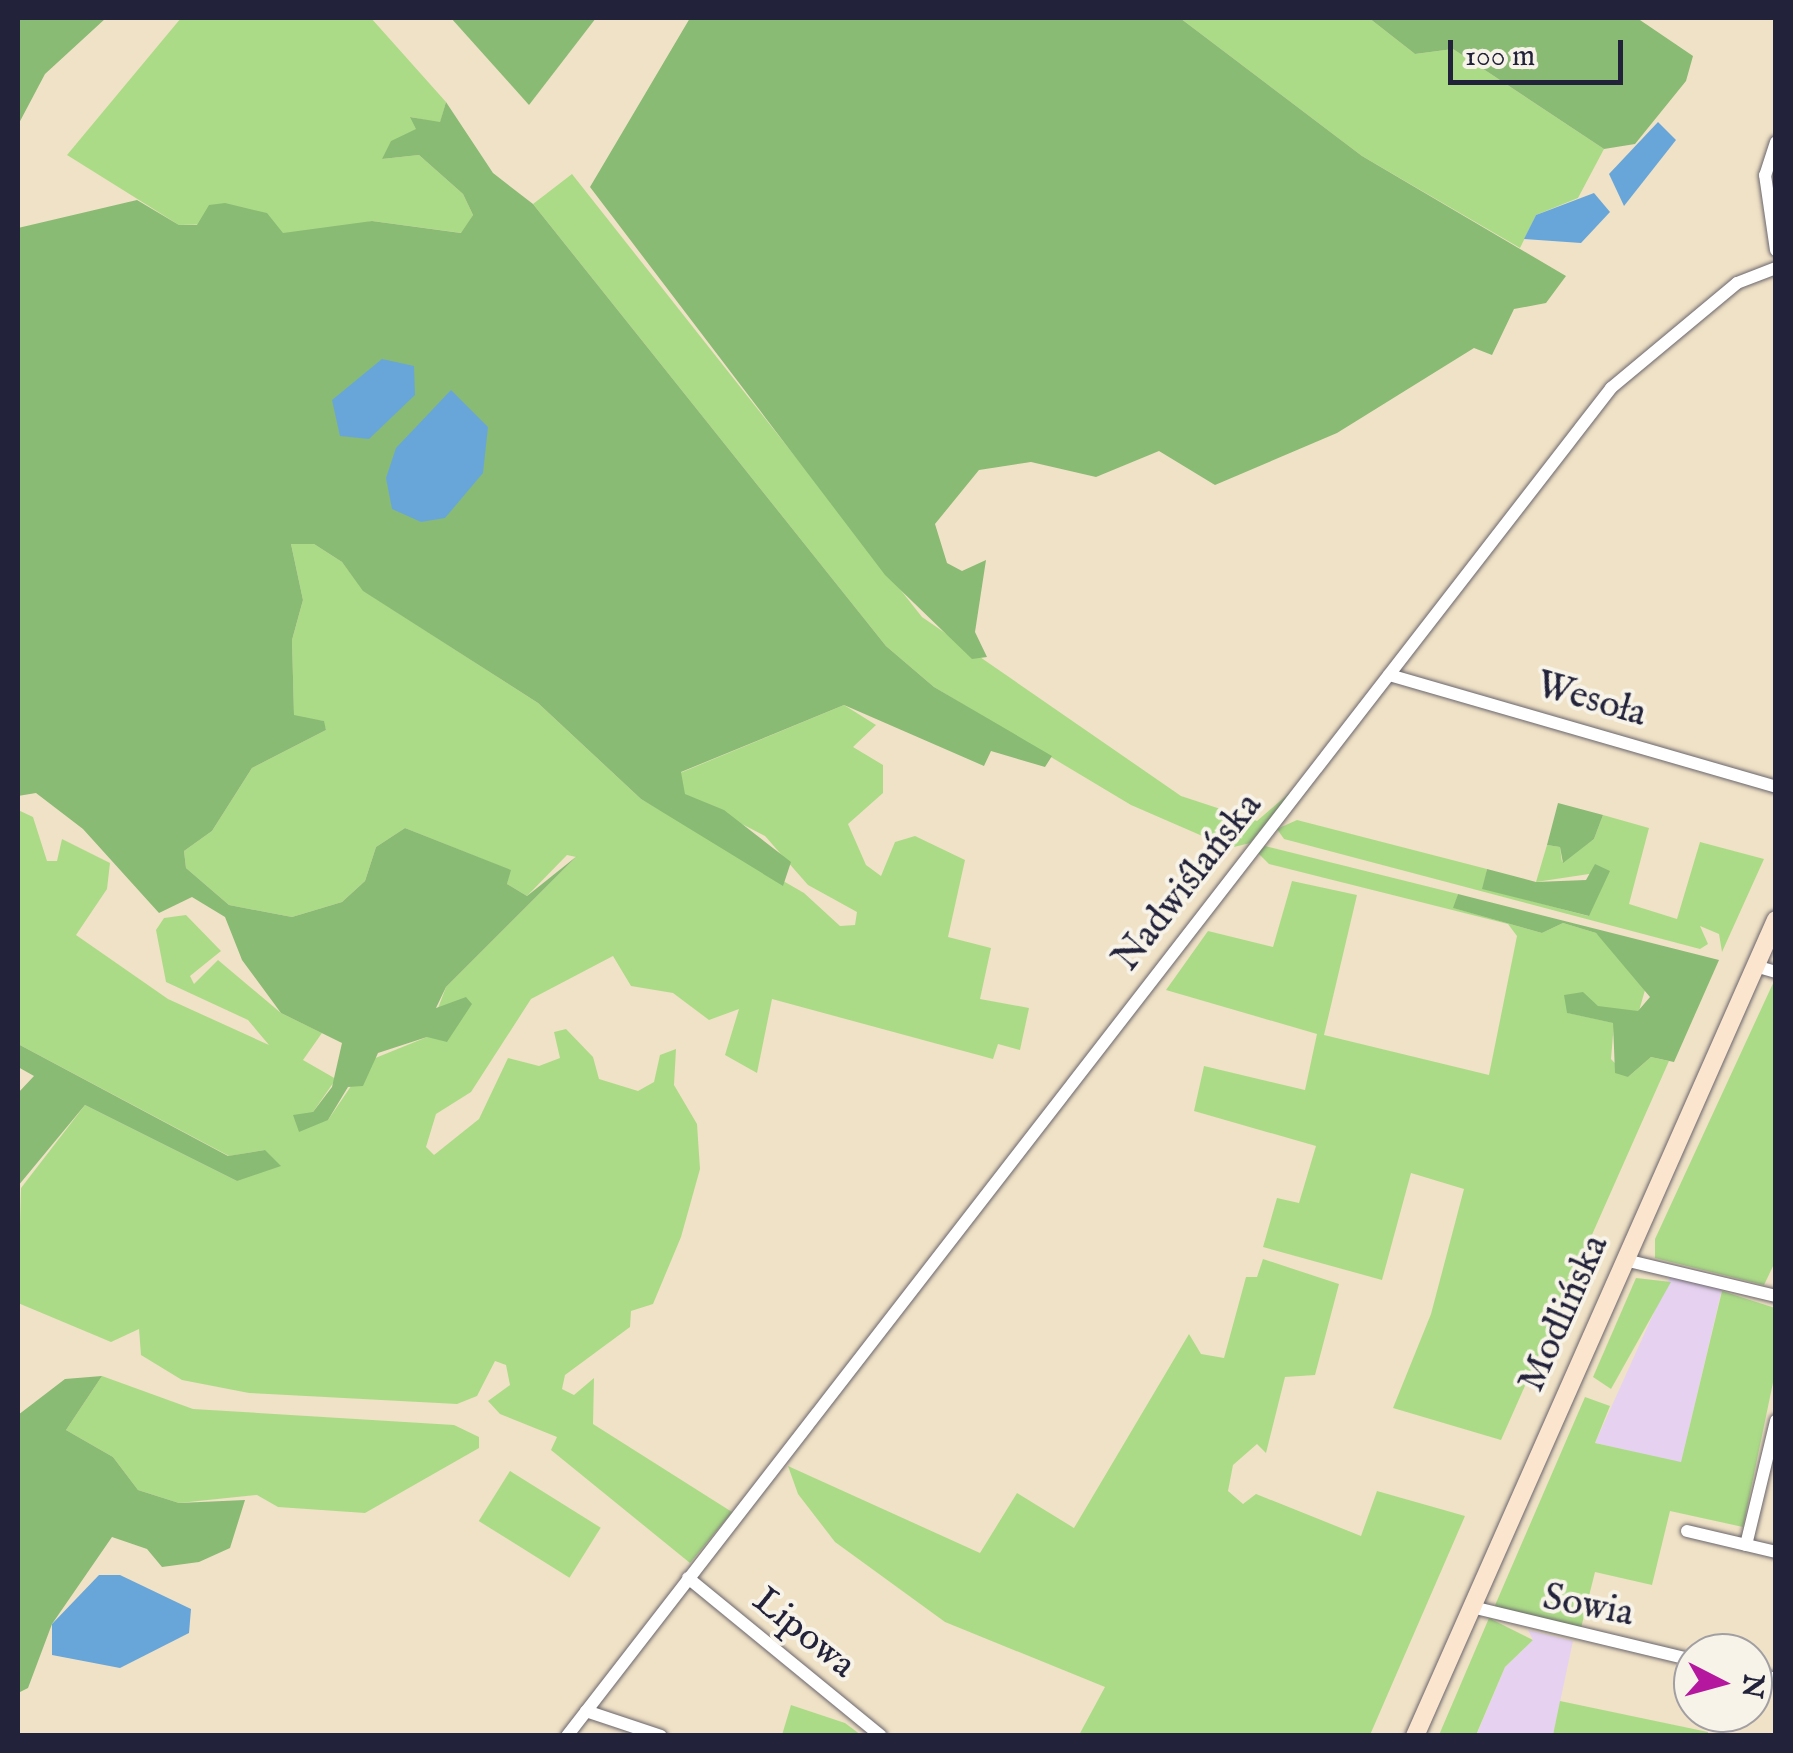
<!DOCTYPE html>
<meta charset="utf-8">
<style>
body{margin:0}
#map{position:relative;width:1793px;height:1753px;overflow:hidden;background:#f0e2c6;font-family:"IM FELL English",serif}
div>[style]{position:absolute}
.built>*{inset:0;background:#e6d2f0}
.green>*{inset:0;background:#acdb88;transform-origin:0 0}
.forest>*{inset:0;background:#89bb74}
.water>*{inset:0;background:#68a6da}
.roads{filter:drop-shadow(0 0 2px #6a656c) drop-shadow(0 0 2px #6a656c)}
.street>*{height:12px;margin:-6px;padding:0 6px;transform-origin:6px;border-radius:6px;background:#fff}
.secondary>*{height:18px;margin:-9px;padding:0 9px;transform-origin:9px;border-radius:9px;background:#fbe5cf}
span{translate:-50% -50%;white-space:nowrap;text-align:center;line-height:1.15;-webkit-text-stroke:8px #f7f3e8;paint-order:stroke}
.street-label{font-size:38px;color:#22223b}
.frame{position:absolute;inset:0;border:20px solid #22223b;pointer-events:none}
.north{position:absolute;left:1673px;top:1633px;width:100px;height:100px;box-sizing:border-box;background:#f7f3e8;border:2px solid #a29fa3;border-radius:50%;rotate:96deg;font-size:28px;font-weight:700;line-height:40px;text-align:center;color:#22223b}
.north::after{content:'';display:block;margin:auto;width:35px;height:45px;background:#b5179e;clip-path:polygon(50% 0,100% 100%,50% 72%,0 100%)}
.scale{position:absolute;left:1448px;top:40px;width:175px;height:45px;box-sizing:border-box;border:5px solid #22223b;border-top:0;padding-left:12px;font-size:30px;line-height:35px;white-space:nowrap;color:#22223b;-webkit-text-stroke:8px #f7f3e8;paint-order:stroke}
</style>
<div id="map">
<div class="built">
<i style="clip-path:polygon(1670px 1277px,1722px 1289px,1681px 1463px,1595px 1443px)"></i>
<i style="clip-path:polygon(1528px 1630px,1573px 1641px,1553px 1735px,1476px 1736px,1505px 1667px,1533px 1640px)"></i>
</div>
<div class="green">
<i style="clip-path:polygon(181px 18px,371px 18px,446px 102px,440px 123px,411px 117px,417px 129px,382px 159px,419px 155px,463px 194px,473px 215px,462px 233px,372px 221px,317px 234px,282px 233px,270px 223px,179px 225px,67px 155px)"></i>
<i style="clip-path:polygon(1180px 18px,1369px 18px,1415px 54px,1453px 49px,1604px 149px,1578px 198px,1536px 215px,1520px 248px,1362px 156px)"></i>
<i style="clip-path:polygon(572px 174px,922px 617px,1181px 796px,1257px 821px,1293px 790px,1250px 843px,1230px 848px,1131px 805px,934px 687px,886px 646px,533px 204px)"></i>
<i style="clip-path:polygon(291px 544px,314px 544px,342px 562px,364px 591px,538px 703px,641px 799px,804px 893px,840px 926px,855px 925px,857px 912px,808px 885px,765px 836px,684px 794px,680px 773px,844px 705px,876px 725px,853px 747px,883px 765px,883px 793px,848px 824px,866px 865px,881px 876px,895px 842px,915px 836px,965px 860px,948px 937px,991px 948px,980px 999px,1029px 1008px,1020px 1050px,998px 1044px,993px 1059px,772px 999px,757px 1073px,725px 1055px,739px 1009px,709px 1020px,673px 993px,631px 986px,613px 956px,531px 999px,471px 1092px,436px 1114px,426px 1147px,434px 1155px,479px 1119px,508px 1058px,539px 1066px,560px 1058px,554px 1032px,566px 1029px,593px 1057px,599px 1079px,638px 1091px,654px 1082px,660px 1055px,676px 1049px,674px 1085px,697px 1124px,700px 1169px,681px 1237px,653px 1304px,631px 1311px,630px 1327px,565px 1375px,562px 1389px,574px 1395px,594px 1378px,593px 1424px,732px 1512px,690px 1563px,551px 1450px,557px 1437px,500px 1414px,488px 1401px,510px 1385px,506px 1365px,495px 1361px,477px 1396px,457px 1404px,249px 1393px,182px 1380px,141px 1355px,139px 1329px,111px 1342px,18px 1303px,21px 1188px,85px 1105px,237px 1181px,265px 1150px,229px 1156px,18px 1044px,18px 810px,33px 817px,47px 861px,57px 861px,62px 839px,110px 863px,107px 889px,76px 935px,168px 999px,269px 1045px,248px 1020px,166px 982px,156px 930px,164px 918px,186px 915px,221px 951px,190px 976px,194px 984px,218px 960px,281px 1013px,322px 1033px,303px 1060px,336px 1079px,313px 1112px,328px 1120px,368px 1061px,427px 1037px,446px 987px,576px 857px,567px 855px,527px 896px,507px 884px,510px 870px,405px 828px,376px 847px,365px 881px,342px 902px,292px 917px,229px 905px,186px 868px,184px 851px,212px 831px,252px 768px,326px 730px,323px 721px,294px 716px,292px 640px,303px 600px)"></i>
<i style="clip-path:polygon(1603px 815px,1649px 828px,1629px 904px,1677px 919px,1700px 842px,1764px 859px,1722px 952px,1719px 934px,1700px 926px,1708px 944px,1700px 949px,1284px 839px,1277px 829px,1297px 820px,1487px 869px,1483px 888px,1588px 916px,1609px 871px,1536px 882px,1547px 845px,1560px 847px,1562px 862px,1594px 839px)"></i>
<i style="clip-path:polygon(1265px 846px,1458px 894px,1454px 908px,1542px 933px,1563px 923px,1596px 933px,1647px 983px,1639px 1011px,1568px 1013px,1614px 1023px,1611px 1059px,1628px 1077px,1651px 1057px,1669px 1061px,1501px 1440px,1393px 1408px,1431px 1314px,1464px 1189px,1411px 1173px,1382px 1280px,1263px 1247px,1277px 1198px,1299px 1203px,1316px 1146px,1194px 1111px,1204px 1066px,1305px 1090px,1317px 1034px,1166px 990px,1208px 931px,1273px 947px,1292px 881px,1357px 895px,1324px 1035px,1489px 1075px,1517px 936px,1508px 924px,1269px 864px,1258px 853px)"></i>
<i style="clip-path:polygon(1775px 979px,1776px 1260px,1764px 1285px,1655px 1258px,1655px 1239px)"></i>
<i style="clip-path:polygon(1263px 1259px,1339px 1284px,1315px 1375px,1285px 1377px,1266px 1453px,1257px 1444px,1233px 1465px,1228px 1491px,1243px 1504px,1256px 1494px,1361px 1536px,1377px 1491px,1465px 1516px,1370px 1735px,1079px 1735px,1105px 1687px,945px 1622px,835px 1542px,798px 1494px,788px 1466px,980px 1553px,1017px 1493px,1074px 1528px,1189px 1334px,1201px 1354px,1224px 1358px,1246px 1277px,1257px 1277px)"></i>
<i style="clip-path:polygon(1636px 1278px,1671px 1282px,1611px 1389px,1593px 1377px)"></i>
<i style="clip-path:polygon(1722px 1291px,1775px 1308px,1775px 1373px,1743px 1527px,1670px 1511px,1652px 1585px,1595px 1572px,1580px 1632px,1493px 1610px,1585px 1397px,1610px 1406px,1595px 1443px,1681px 1462px)"></i>
<i style="clip-path:polygon(102px 1376px,193px 1409px,454px 1425px,479px 1437px,479px 1448px,365px 1513px,278px 1507px,257px 1495px,179px 1503px,138px 1490px,113px 1457px,66px 1430px)"></i>
<i style="left:510px;top:1471px;width:107px;height:59px;rotate:32deg"></i>
<i style="clip-path:polygon(1489px 1618px,1533px 1640px,1505px 1667px,1476px 1735px,1439px 1735px)"></i>
<i style="clip-path:polygon(1560px 1701px,1708px 1732px,1708px 1735px,1553px 1735px)"></i>
<i style="clip-path:polygon(791px 1705px,845px 1723px,861px 1735px,782px 1735px)"></i>
</div>
<div class="forest">
<i style="clip-path:polygon(18px 18px,106px 18px,45px 74px,18px 125px)"></i>
<i style="clip-path:polygon(451px 18px,596px 18px,529px 105px)"></i>
<i style="clip-path:polygon(690px 18px,1180px 18px,1362px 156px,1566px 276px,1546px 303px,1514px 309px,1492px 355px,1474px 348px,1337px 433px,1215px 485px,1159px 451px,1096px 477px,1031px 462px,979px 470px,935px 524px,947px 563px,962px 571px,986px 560px,975px 632px,987px 657px,972px 659px,885px 575px,590px 187px)"></i>
<i style="clip-path:polygon(1369px 18px,1637px 18px,1693px 56px,1686px 81px,1635px 144px,1604px 149px,1453px 49px,1415px 54px)"></i>
<i style="clip-path:polygon(446px 102px,493px 173px,533px 204px,886px 646px,934px 687px,1052px 756px,1045px 767px,991px 751px,984px 766px,844px 705px,681px 772px,685px 794px,724px 810px,791px 862px,783px 886px,641px 799px,538px 703px,363px 591px,342px 562px,314px 544px,291px 544px,303px 600px,292px 640px,294px 715px,324px 721px,326px 730px,252px 768px,212px 831px,184px 851px,186px 868px,229px 905px,292px 917px,342px 902px,365px 881px,376px 847px,405px 828px,511px 870px,507px 884px,527px 896px,577px 856px,446px 987px,436px 1008px,466px 997px,472px 1004px,447px 1042px,427px 1037px,378px 1053px,363px 1086px,348px 1087px,328px 1120px,299px 1132px,293px 1115px,313px 1112px,332px 1087px,342px 1043px,281px 1013px,242px 960px,225px 917px,192px 897px,159px 913px,83px 829px,36px 793px,18px 796px,18px 228px,137px 200px,179px 225px,197px 225px,209px 205px,225px 203px,267px 213px,283px 233px,372px 221px,461px 233px,473px 215px,463px 194px,419px 155px,382px 159px,391px 141px,416px 129px,410px 117px,440px 122px)"></i>
<i style="clip-path:polygon(1558px 803px,1603px 815px,1594px 839px,1563px 863px,1560px 847px,1547px 845px)"></i>
<i style="clip-path:polygon(1595px 864px,1610px 871px,1589px 916px,1482px 889px,1487px 869px,1536px 882px,1586px 880px)"></i>
<i style="clip-path:polygon(1458px 894px,1719px 960px,1674px 1062px,1651px 1057px,1628px 1077px,1615px 1073px,1613px 1023px,1567px 1013px,1564px 995px,1583px 992px,1598px 1006px,1638px 1011px,1650px 997px,1596px 933px,1563px 923px,1542px 933px,1453px 908px)"></i>
<i style="clip-path:polygon(18px 1044px,228px 1156px,265px 1150px,281px 1166px,237px 1181px,85px 1105px,18px 1186px,18px 1093px,34px 1076px,18px 1067px)"></i>
<i style="clip-path:polygon(102px 1376px,66px 1430px,113px 1457px,138px 1490px,179px 1503px,245px 1500px,230px 1548px,199px 1562px,162px 1567px,147px 1549px,112px 1537px,52px 1624px,28px 1688px,18px 1693px,18px 1415px,65px 1379px)"></i>
</div>
<div class="water">
<i style="clip-path:polygon(1658px 122px,1676px 140px,1624px 206px,1609px 174px)"></i>
<i style="clip-path:polygon(1594px 193px,1610px 212px,1581px 243px,1524px 239px,1536px 215px)"></i>
<i style="clip-path:polygon(382px 359px,414px 366px,415px 395px,369px 439px,340px 436px,332px 400px)"></i>
<i style="clip-path:polygon(451px 390px,488px 427px,483px 473px,445px 518px,421px 522px,392px 509px,386px 478px,396px 448px)"></i>
<i style="clip-path:polygon(99px 1575px,120px 1575px,191px 1609px,189px 1633px,120px 1668px,52px 1655px,52px 1624px)"></i>
</div>
<div class="roads">
<div class="street">
<i style="left:1776px;top:142px;width:35px;rotate:108deg"></i>
<i style="left:1765px;top:175px;width:76px;rotate:81.7deg"></i>
<i style="left:1389px;top:675px;width:403px;rotate:16.1deg"></i>
<i style="left:1755px;top:966px;width:22px;rotate:16deg"></i>
<i style="left:1625px;top:1260px;width:155px;rotate:13.4deg"></i>
<i style="left:1687px;top:1531px;width:91px;rotate:13.3deg"></i>
<i style="left:1746px;top:1545px;width:128px;rotate:-76.4deg"></i>
<i style="left:688px;top:1578px;width:249px;rotate:39.3deg"></i>
<i style="left:1472px;top:1607px;width:227px;rotate:13.5deg"></i>
<i style="left:1753px;top:1674px;width:24px;rotate:12deg"></i>
<i style="left:586px;top:1711px;width:79px;rotate:18.4deg"></i>
<i style="left:567px;top:1736px;width:1705px;rotate:-52.24deg"></i>
<i style="left:1611px;top:388px;width:164px;rotate:-39.8deg"></i>
<i style="left:1737px;top:283px;width:42px;rotate:-21deg"></i>
</div>
<div class="secondary">
<i style="left:1415px;top:1736px;width:892px;rotate:-66.14deg"></i>
</div>
</div>
<div class="street-label">
<span style="left:1591px;top:701px;rotate:16deg">Wesoła</span>
<span style="left:1189px;top:883px;rotate:-52deg">Nadwiślańska</span>
<span style="left:1565px;top:1314px;rotate:-66deg">Modlińska</span>
<span style="left:1588px;top:1607px;rotate:11deg">Sowia</span>
<span style="left:803px;top:1634px;rotate:39deg">Lipowa</span>
</div>
<div class="frame"></div>
<div class="north">N</div>
<div class="scale">100 m</div>
</div>
